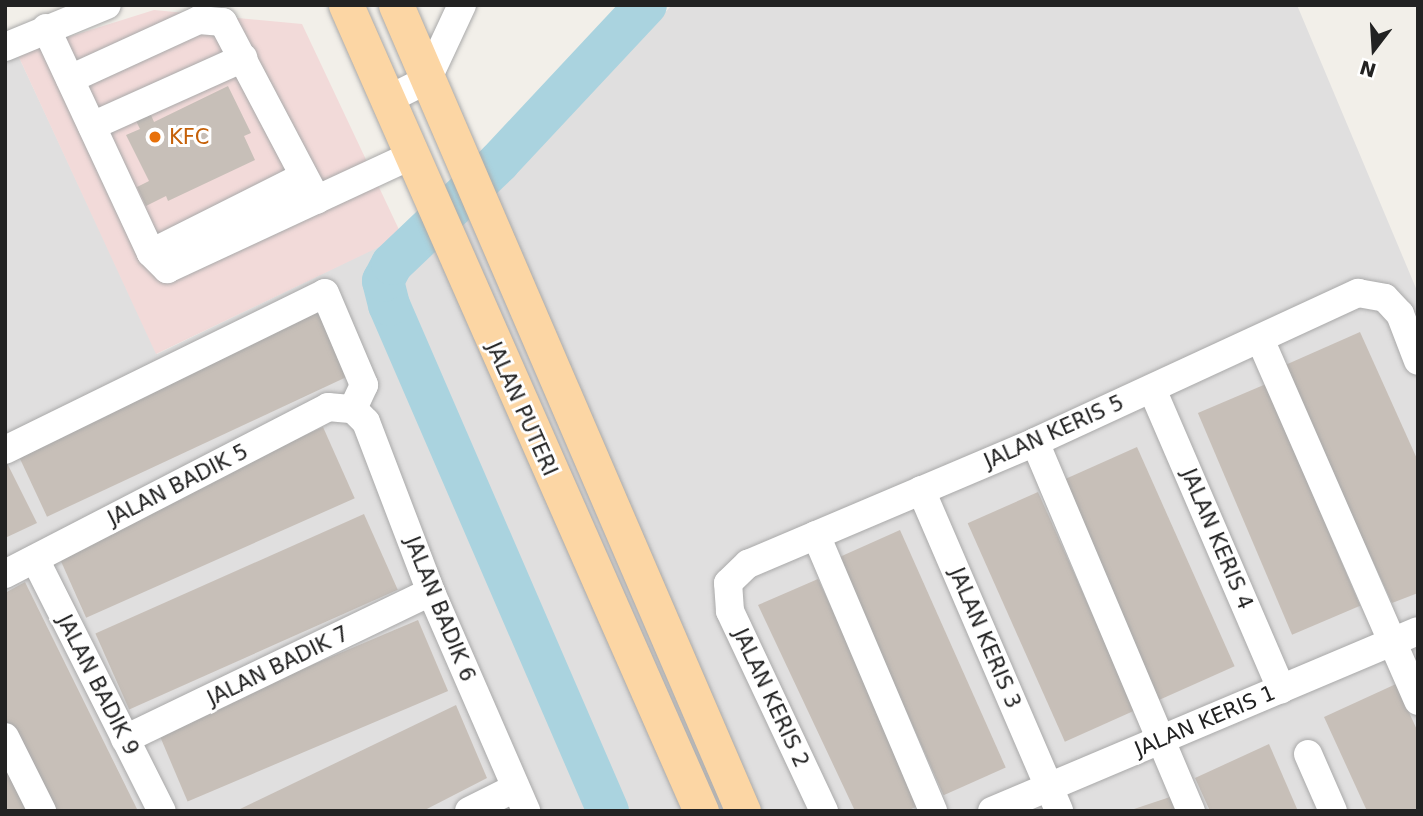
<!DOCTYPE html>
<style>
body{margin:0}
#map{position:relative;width:1423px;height:816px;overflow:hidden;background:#f2efe9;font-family:"DejaVu Sans",sans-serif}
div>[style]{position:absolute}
.residential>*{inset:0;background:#e0dfdf}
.commercial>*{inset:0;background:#f2dad9}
.river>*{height:42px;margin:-21px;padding:0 21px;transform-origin:21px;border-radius:21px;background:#aad3df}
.building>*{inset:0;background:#c7bfb8;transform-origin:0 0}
.roads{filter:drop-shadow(0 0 2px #a9a9a9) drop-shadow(0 0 2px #a9a9a9)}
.minor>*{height:28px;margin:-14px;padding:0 14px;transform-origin:14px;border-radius:14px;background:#fff}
.major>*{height:35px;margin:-17.5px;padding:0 17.5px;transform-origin:17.5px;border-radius:17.5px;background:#fcd6a4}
.dots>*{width:19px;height:19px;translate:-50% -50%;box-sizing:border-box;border:4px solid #fff;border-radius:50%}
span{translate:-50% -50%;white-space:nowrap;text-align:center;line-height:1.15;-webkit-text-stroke:6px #fff;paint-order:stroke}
.food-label{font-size:21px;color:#c56008}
.left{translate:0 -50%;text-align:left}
.street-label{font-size:21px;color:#222}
.frame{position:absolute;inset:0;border:7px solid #222;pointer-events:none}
.north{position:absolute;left:1339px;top:14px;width:70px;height:70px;-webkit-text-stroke:5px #fff;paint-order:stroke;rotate:197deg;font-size:19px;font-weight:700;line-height:28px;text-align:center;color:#222}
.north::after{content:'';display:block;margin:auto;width:24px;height:32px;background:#222;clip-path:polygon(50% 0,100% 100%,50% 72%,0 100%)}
</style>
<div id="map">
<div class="residential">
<i style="clip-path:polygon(672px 5px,1297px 5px,1418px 293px,1418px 811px,5px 811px,5px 27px,157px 354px,503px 186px)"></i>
</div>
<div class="commercial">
<i style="clip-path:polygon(154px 10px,302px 24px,402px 236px,156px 354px,17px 53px)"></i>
</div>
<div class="river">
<i style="left:608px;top:811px;width:551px;rotate:-113.4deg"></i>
<i style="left:389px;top:305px;width:25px;rotate:-104deg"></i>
<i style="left:383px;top:281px;width:19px;rotate:-62deg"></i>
<i style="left:392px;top:264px;width:148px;rotate:-43.6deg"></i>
<i style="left:499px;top:162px;width:215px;rotate:-46.9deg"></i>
</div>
<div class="building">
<i style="clip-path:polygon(228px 86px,251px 133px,244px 136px,255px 160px,168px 201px,166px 196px,146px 206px,137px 187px,149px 181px,126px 135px,140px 129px,132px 113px,147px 106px,154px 122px)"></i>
<i style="left:322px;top:309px;width:72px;height:337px;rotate:65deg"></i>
<i style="clip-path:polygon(1360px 332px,1418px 461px,1418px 593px,1392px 603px,1283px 366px)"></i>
<i style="left:1266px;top:384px;width:241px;height:74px;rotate:67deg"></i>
<i style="left:323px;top:427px;width:78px;height:294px;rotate:66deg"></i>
<i style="left:1137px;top:447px;width:240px;height:84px;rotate:66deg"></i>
<i style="clip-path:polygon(5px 459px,37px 523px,5px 538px)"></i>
<i style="left:1038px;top:492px;width:239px;height:77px;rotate:66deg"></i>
<i style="left:364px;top:514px;width:83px;height:294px;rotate:66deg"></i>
<i style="left:900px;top:530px;width:260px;height:68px;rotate:66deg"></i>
<i style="clip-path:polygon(818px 579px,924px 804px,906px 811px,855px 811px,758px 605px)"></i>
<i style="clip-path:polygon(25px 582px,138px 811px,50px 811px,5px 722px,5px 593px)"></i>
<i style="left:418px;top:620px;width:77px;height:283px;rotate:67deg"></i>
<i style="clip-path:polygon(1396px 684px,1418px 732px,1418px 811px,1367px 811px,1324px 717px)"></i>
<i style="clip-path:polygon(456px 705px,487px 778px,423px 811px,236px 811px)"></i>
<i style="clip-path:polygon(1269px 744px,1298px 811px,1210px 811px,1195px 778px)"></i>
<i style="clip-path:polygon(5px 762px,29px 811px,5px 811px)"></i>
<i style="clip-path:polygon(1170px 797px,1176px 811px,1131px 811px,1131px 810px)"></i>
</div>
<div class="roads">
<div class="minor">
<i style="left:46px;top:28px;width:248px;rotate:65deg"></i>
<i style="left:151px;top:253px;width:23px;rotate:45deg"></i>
<i style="left:167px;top:269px;width:268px;rotate:-24.9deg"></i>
<i style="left:5px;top:47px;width:110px;rotate:-22.4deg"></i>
<i style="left:70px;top:79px;width:142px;rotate:-24.6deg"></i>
<i style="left:199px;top:20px;width:24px;rotate:5deg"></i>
<i style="left:223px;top:22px;width:201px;rotate:62.2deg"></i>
<i style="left:387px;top:100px;width:45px;rotate:-26.6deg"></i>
<i style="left:427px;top:80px;width:83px;rotate:-65deg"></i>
<i style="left:92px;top:126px;width:166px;rotate:-24.2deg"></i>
<i style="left:151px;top:253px;width:171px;rotate:-26.7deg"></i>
<i style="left:1260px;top:339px;width:395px;rotate:66.4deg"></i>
<i style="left:1152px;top:389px;width:327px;rotate:66.7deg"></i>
<i style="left:353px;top:409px;width:18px;rotate:45deg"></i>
<i style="left:366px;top:422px;width:182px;rotate:69.1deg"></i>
<i style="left:431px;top:592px;width:239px;rotate:66.5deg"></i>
<i style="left:1035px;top:442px;width:401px;rotate:67.1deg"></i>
<i style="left:5px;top:450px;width:356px;rotate:-26.1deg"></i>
<i style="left:325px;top:293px;width:100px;rotate:67deg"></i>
<i style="left:364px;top:385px;width:26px;rotate:115deg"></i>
<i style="left:921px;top:490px;width:349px;rotate:66.7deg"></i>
<i style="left:816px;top:535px;width:300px;rotate:67deg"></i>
<i style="left:35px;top:559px;width:282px;rotate:63.3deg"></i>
<i style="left:5px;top:574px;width:364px;rotate:-27.3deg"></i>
<i style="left:328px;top:407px;width:25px;rotate:5deg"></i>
<i style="left:5px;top:737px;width:83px;rotate:63.4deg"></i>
<i style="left:125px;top:739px;width:339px;rotate:-25.7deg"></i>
<i style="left:1308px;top:754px;width:62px;rotate:66.3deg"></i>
<i style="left:469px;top:811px;width:51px;rotate:-26.6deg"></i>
<i style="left:824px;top:811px;width:221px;rotate:-115.2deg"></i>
<i style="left:730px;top:611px;width:28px;rotate:-94deg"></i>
<i style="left:728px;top:583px;width:28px;rotate:-44deg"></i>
<i style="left:748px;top:564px;width:312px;rotate:-23deg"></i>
<i style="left:1035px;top:442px;width:356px;rotate:-24.8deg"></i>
<i style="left:1358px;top:293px;width:27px;rotate:10deg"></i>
<i style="left:1385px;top:298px;width:22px;rotate:47deg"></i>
<i style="left:1400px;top:314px;width:50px;rotate:69deg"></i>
<i style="left:992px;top:811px;width:462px;rotate:-22.9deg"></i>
</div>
<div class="major">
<i style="left:346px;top:5px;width:881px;rotate:66.23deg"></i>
<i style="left:396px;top:5px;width:878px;rotate:66.71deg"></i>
</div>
</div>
<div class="dots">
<i style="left:155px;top:137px;background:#e8710a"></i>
</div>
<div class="food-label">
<span class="left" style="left:169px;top:137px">KFC</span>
</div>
<div class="street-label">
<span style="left:522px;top:409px;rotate:66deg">JALAN PUTERI</span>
<span style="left:1054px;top:432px;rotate:-24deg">JALAN KERIS 5</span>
<span style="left:178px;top:485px;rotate:-27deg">JALAN BADIK 5</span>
<span style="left:1217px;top:539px;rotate:67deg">JALAN KERIS 4</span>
<span style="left:440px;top:609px;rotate:68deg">JALAN BADIK 6</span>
<span style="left:985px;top:638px;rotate:67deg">JALAN KERIS 3</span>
<span style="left:278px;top:666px;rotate:-26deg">JALAN BADIK 7</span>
<span style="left:98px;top:685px;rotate:63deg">JALAN BADIK 9</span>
<span style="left:771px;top:698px;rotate:65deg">JALAN KERIS 2</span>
<span style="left:1205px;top:721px;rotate:-23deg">JALAN KERIS 1</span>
</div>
<div class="frame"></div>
<div class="north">N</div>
</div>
